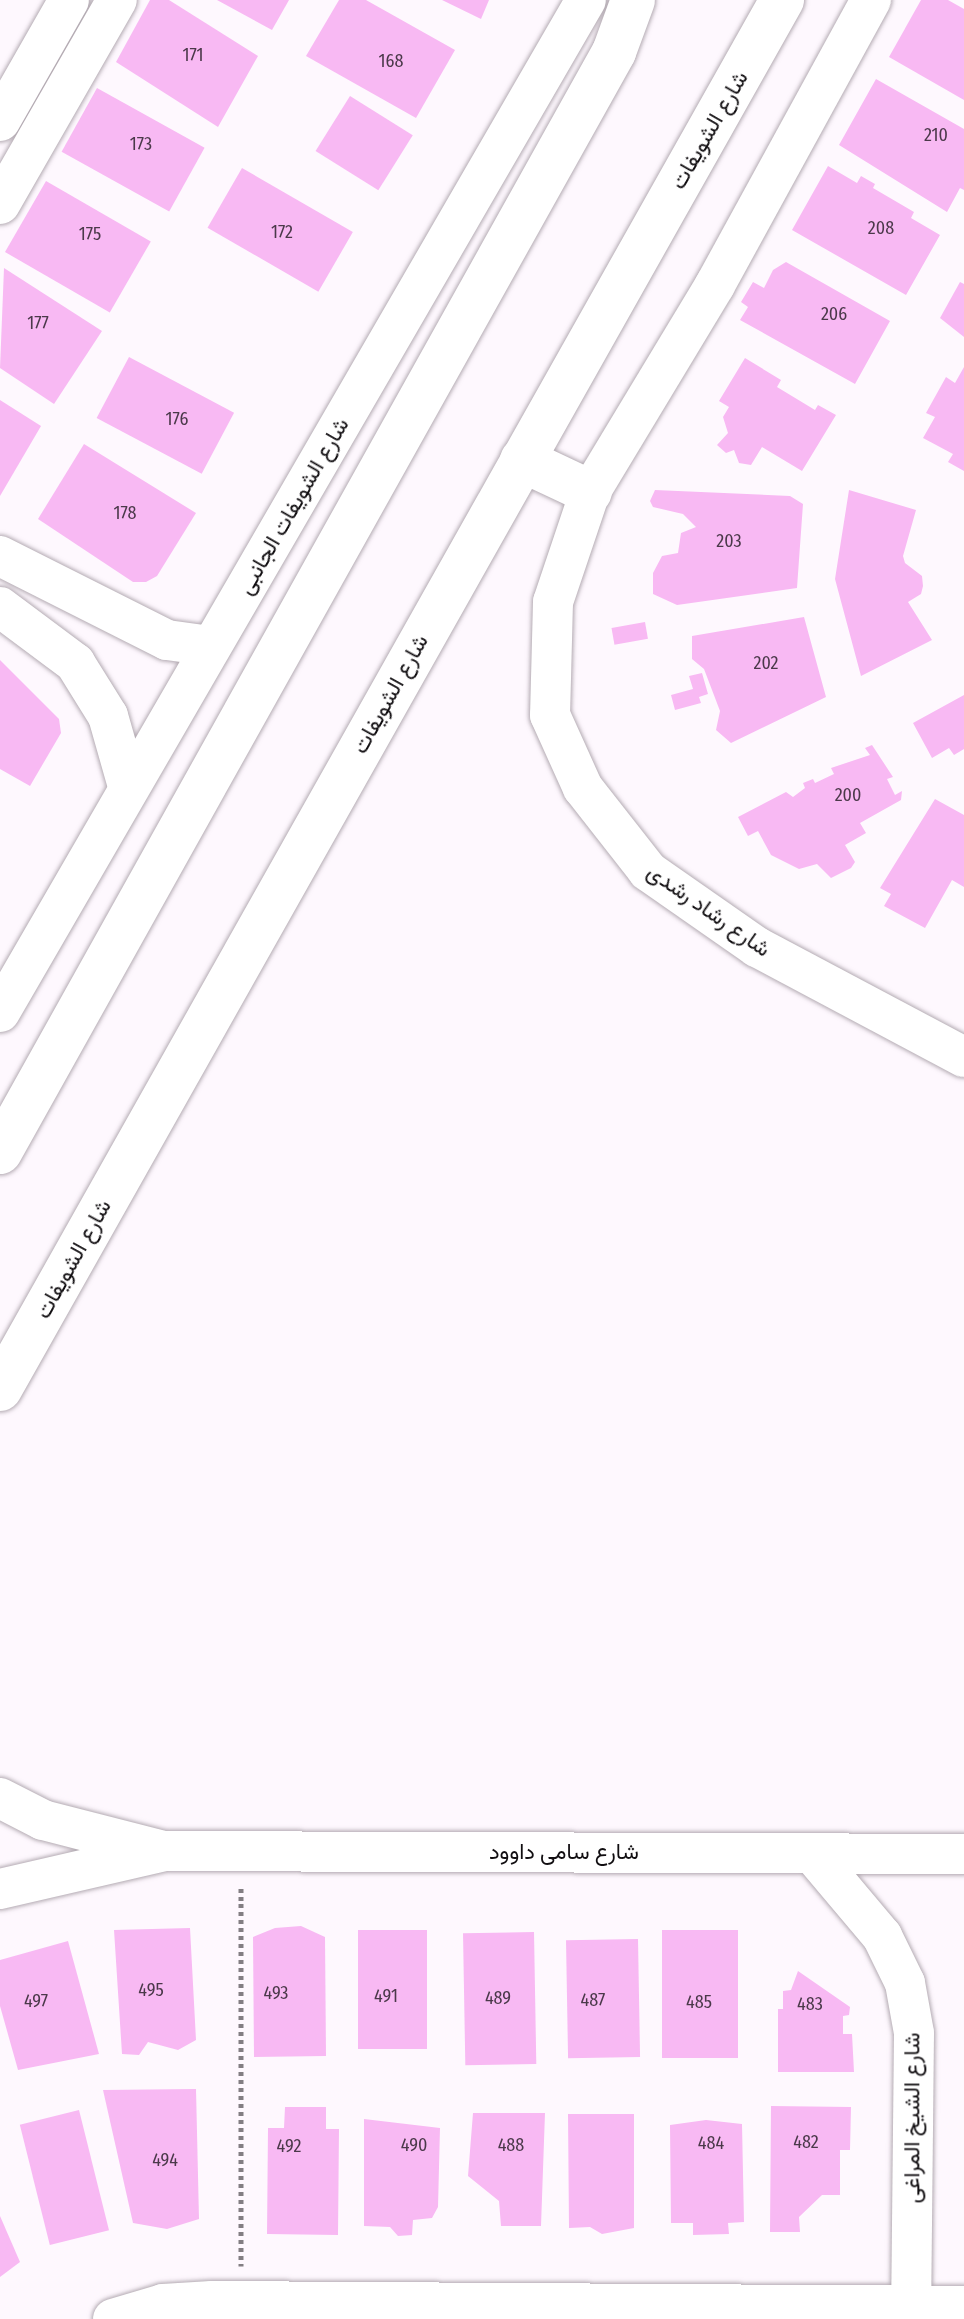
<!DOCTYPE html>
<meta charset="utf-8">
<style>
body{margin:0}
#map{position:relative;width:964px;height:2319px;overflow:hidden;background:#fef8fe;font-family:"Fira Sans Condensed",Vazirmatn,sans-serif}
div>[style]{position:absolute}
.building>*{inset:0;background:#f8b9f3;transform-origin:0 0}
.path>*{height:5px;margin-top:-2.5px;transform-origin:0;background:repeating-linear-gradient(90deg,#837e83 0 4px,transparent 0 8px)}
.roads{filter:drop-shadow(0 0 2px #b4abb3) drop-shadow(0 0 2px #b4abb3)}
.minor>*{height:40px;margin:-20px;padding:0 20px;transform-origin:20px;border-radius:20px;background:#fff}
.major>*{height:44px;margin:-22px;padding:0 22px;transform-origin:22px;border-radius:22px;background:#fff}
span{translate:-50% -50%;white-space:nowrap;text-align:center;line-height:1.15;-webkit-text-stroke:7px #fff;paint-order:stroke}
.number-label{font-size:18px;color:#4b394a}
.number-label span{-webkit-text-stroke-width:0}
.street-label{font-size:22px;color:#110e11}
</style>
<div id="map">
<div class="building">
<i style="clip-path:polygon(150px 0,169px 0,258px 56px,218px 127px,116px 62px)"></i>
<i style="clip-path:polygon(217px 0,289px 0,272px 30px)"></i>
<i style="clip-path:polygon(339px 0,366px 0,455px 50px,416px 118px,306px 56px)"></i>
<i style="clip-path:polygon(442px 0,489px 0,481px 19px)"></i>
<i style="clip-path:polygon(921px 0,948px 0,964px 9px,964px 100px,889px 57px)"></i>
<i style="clip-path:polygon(876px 79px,964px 129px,964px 190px,960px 188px,947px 212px,839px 145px)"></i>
<i style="left:97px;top:88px;width:123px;height:73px;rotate:29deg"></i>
<i style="left:350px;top:96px;width:74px;height:65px;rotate:32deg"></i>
<i style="clip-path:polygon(828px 166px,857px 183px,861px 176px,875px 184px,873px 188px,914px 212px,911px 218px,940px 235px,906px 295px,792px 230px)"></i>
<i style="left:242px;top:168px;width:128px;height:69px;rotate:30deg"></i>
<i style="left:46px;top:181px;width:121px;height:82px;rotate:30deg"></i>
<i style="clip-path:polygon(786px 262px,890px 321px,855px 384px,740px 320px,748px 307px,741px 302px,753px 282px,764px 288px,773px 270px)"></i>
<i style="clip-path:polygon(4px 268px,102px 331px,54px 404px,0 368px)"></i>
<i style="clip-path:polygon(960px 282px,964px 284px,964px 337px,940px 318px)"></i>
<i style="left:129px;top:357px;width:119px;height:69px;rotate:28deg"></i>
<i style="clip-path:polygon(745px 358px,781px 380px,777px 387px,815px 410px,818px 405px,836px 415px,802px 471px,762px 447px,751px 465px,739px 463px,734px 450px,726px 453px,717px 445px,728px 433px,723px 417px,729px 407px,719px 401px)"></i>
<i style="clip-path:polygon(964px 367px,964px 471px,948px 462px,953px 454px,923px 438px,935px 417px,926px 413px,946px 377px,955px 383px)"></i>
<i style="clip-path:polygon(0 400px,41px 426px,0 496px)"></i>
<i style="clip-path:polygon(84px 444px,196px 513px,157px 576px,146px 582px,133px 582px,38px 519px)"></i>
<i style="clip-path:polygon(655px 490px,790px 496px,803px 504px,797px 588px,677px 605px,653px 594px,653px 573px,662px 556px,678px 553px,681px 533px,696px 527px,683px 514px,653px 507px,650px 501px)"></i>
<i style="clip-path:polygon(849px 490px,916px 510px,903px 556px,905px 563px,922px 576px,923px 586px,921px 594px,908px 602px,932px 640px,861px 676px,835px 579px)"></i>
<i style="clip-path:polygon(804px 617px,826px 697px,731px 743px,716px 730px,720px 711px,704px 669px,692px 659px,692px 636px)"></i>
<i style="left:645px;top:622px;width:17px;height:34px;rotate:80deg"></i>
<i style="clip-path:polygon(0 660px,59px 719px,61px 733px,30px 786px,0 769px)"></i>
<i style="clip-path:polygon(702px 673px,708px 694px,699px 697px,701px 703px,675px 710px,671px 695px,693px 689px,689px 676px)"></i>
<i style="clip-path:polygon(964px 695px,964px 749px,954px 755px,949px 748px,932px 758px,913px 723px)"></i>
<i style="clip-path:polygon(872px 745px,893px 777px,887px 779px,895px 795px,902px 791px,901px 800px,860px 823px,866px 833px,845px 845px,855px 862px,851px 868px,831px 878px,817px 864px,799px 869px,771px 855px,758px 831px,748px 836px,738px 817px,786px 792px,793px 797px,805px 788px,803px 783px,813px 779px,815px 783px,834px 774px,831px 768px,870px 755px,865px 748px)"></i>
<i style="clip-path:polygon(935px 799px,964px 815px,964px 887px,952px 880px,925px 928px,884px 906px,891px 894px,880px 888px)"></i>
<i style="clip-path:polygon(301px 1926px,325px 1937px,326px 2056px,254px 2057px,253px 1937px,275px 1928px)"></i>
<i style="clip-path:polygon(190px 1928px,196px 2040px,178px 2050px,148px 2042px,139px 2055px,122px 2054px,114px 1930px)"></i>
<i style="left:427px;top:1930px;width:119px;height:69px;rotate:90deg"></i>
<i style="left:738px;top:1930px;width:128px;height:76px;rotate:90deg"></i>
<i style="left:534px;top:1932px;width:132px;height:71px;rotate:89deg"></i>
<i style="left:638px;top:1939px;width:118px;height:72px;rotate:89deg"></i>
<i style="clip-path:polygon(68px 1941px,99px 2054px,18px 2070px,0 2006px,0 1960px)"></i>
<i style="clip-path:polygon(798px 1971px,850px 2007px,849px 2015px,843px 2016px,843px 2034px,852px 2034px,854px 2072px,778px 2072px,778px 2009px,783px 2009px,783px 1991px,791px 1990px)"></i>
<i style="clip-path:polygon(196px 2089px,199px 2219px,167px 2229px,133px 2223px,103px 2090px)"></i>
<i style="clip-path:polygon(771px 2106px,851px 2107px,850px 2150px,840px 2150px,840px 2195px,822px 2195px,799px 2217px,800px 2232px,770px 2232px)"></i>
<i style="clip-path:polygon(285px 2107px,326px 2107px,326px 2129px,339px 2129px,338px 2235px,267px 2234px,268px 2128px,284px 2128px)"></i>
<i style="left:79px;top:2110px;width:124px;height:61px;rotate:76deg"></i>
<i style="clip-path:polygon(473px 2113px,545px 2113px,541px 2226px,501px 2226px,499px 2201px,468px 2176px)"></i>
<i style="clip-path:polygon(568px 2114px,634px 2114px,634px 2228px,602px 2234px,590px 2227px,569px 2228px)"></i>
<i style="clip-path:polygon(364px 2119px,440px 2128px,438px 2207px,432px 2218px,413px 2220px,412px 2235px,398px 2236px,390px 2227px,364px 2226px)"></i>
<i style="clip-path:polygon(706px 2120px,742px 2124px,744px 2222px,728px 2223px,729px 2234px,693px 2235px,693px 2223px,671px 2223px,670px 2125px)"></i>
<i style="clip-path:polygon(0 2216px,20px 2262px,0 2277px)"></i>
</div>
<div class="path">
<i style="left:241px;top:1888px;width:378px;rotate:90deg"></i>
</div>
<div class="roads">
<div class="minor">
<i style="left:871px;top:0;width:325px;rotate:118.7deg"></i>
<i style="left:715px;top:285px;width:242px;rotate:121.1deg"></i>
<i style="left:590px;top:492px;width:116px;rotate:108.6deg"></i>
<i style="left:553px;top:602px;width:113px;rotate:91.5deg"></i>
<i style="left:550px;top:715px;width:80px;rotate:65.7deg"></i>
<i style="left:583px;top:788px;width:105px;rotate:51.9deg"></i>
<i style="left:648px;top:871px;width:133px;rotate:34.9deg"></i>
<i style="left:757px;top:947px;width:234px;rotate:28deg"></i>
<i style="left:0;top:121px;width:139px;rotate:-60.3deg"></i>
<i style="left:0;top:204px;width:235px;rotate:-60.2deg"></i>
<i style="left:0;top:556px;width:187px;rotate:26.7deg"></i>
<i style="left:167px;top:640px;width:44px;rotate:7.8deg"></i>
<i style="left:0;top:607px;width:94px;rotate:36.7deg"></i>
<i style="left:75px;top:663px;width:62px;rotate:58.1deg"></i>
<i style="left:108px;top:716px;width:73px;rotate:74.1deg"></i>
<i style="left:0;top:1012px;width:1169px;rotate:-59.93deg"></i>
<i style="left:0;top:1798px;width:48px;rotate:27.1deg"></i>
<i style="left:43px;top:1820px;width:121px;rotate:14.4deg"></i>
<i style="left:812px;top:1853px;width:109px;rotate:49.9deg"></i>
<i style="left:882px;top:1936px;width:52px;rotate:63.9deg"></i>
<i style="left:905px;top:1983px;width:51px;rotate:79.8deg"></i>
<i style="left:914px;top:2033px;width:286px;rotate:90.6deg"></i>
<i style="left:0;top:1889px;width:168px;rotate:-13deg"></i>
<i style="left:164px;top:1851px;width:800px;rotate:0.21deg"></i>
<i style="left:113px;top:2319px;width:52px;rotate:-16.7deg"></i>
<i style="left:163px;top:2304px;width:49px;rotate:-3.5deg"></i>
<i style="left:212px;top:2301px;width:752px;rotate:0.38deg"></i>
</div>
<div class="major">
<i style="left:522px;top:460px;width:75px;rotate:25.2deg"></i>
<i style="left:0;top:1152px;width:1260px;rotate:-60.83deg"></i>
<i style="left:614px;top:52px;width:55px;rotate:-69.9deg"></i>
<i style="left:0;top:1389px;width:1594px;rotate:-60.62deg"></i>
</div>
</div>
<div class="number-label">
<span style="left:193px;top:55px">171</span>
<span style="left:391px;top:61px">168</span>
<span style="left:936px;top:135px">210</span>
<span style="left:141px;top:144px">173</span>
<span style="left:881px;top:228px">208</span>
<span style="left:282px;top:232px">172</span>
<span style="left:90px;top:234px">175</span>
<span style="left:834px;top:314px">206</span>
<span style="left:38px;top:323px">177</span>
<span style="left:177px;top:419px">176</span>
<span style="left:125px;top:513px">178</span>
<span style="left:729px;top:541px">203</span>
<span style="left:766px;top:663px">202</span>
<span style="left:848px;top:795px">200</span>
<span style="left:151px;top:1990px">495</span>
<span style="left:276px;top:1993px">493</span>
<span style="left:386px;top:1996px">491</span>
<span style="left:498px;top:1998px">489</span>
<span style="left:593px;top:2000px">487</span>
<span style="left:36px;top:2001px">497</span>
<span style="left:699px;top:2002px">485</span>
<span style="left:810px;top:2004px">483</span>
<span style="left:806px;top:2142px">482</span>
<span style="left:711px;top:2143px">484</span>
<span style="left:414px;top:2145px">490</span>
<span style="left:511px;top:2145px">488</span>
<span style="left:289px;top:2146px">492</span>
<span style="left:165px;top:2160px">494</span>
</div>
<div class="street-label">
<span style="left:709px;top:130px;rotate:-60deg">شارع الشويفات</span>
<span style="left:293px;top:506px;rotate:-60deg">شارع الشويفات الجانبى</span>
<span style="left:390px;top:694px;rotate:-61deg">شارع الشويفات</span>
<span style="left:709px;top:910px;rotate:35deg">شارع رشاد رشدى</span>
<span style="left:73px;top:1259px;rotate:-61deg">شارع الشويفات</span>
<span style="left:564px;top:1852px">شارع سامى داوود</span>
<span style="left:912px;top:2118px;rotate:-90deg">شارع الشيخ المراغى</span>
</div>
</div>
